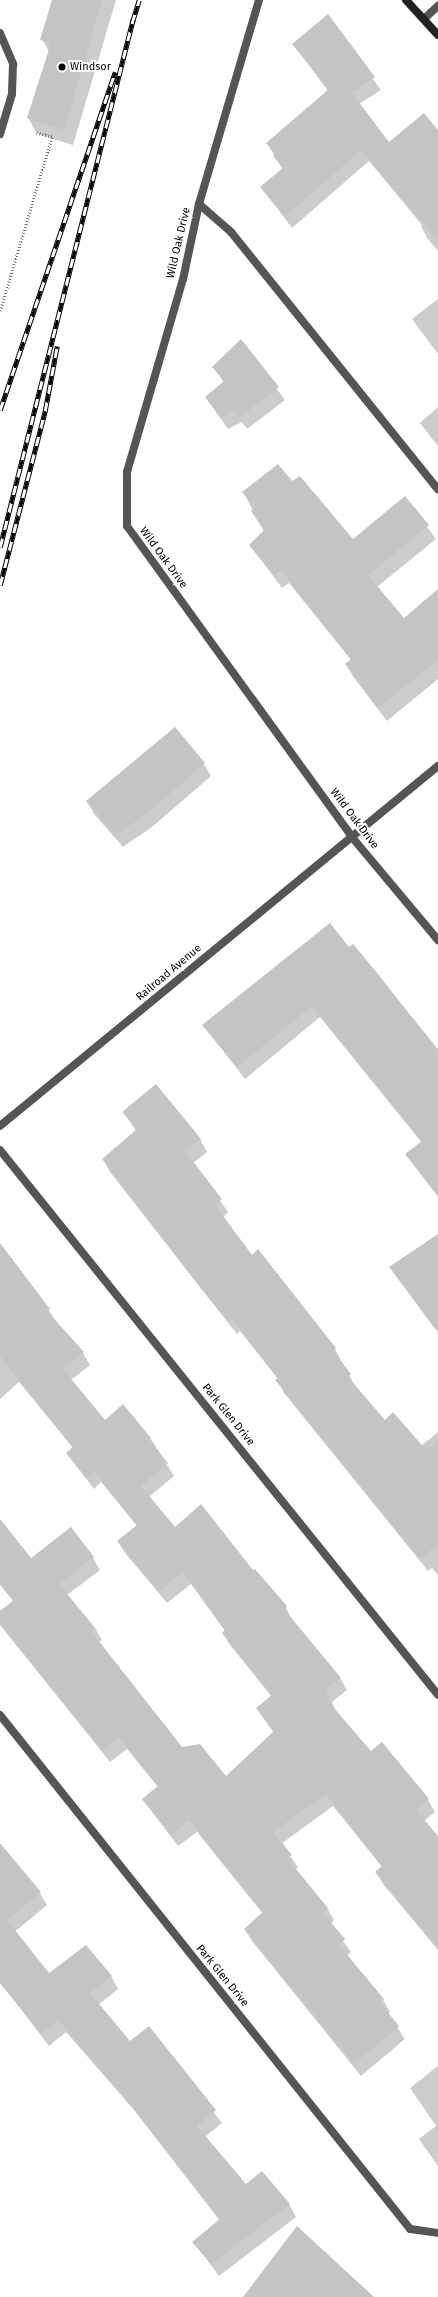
<!DOCTYPE html>
<style>
body{margin:0}
#map{position:relative;width:438px;height:2297px;overflow:hidden;background:#fff;font-family:"Fira Sans",sans-serif}
div>[style]{position:absolute}
.shadow>*{inset:0;background:#0003}
.building>*{inset:0;background:#c4c4c4}
.path>*{height:2.5px;margin-top:-1.25px;transform-origin:0;background:repeating-linear-gradient(90deg,#777 0 1px,transparent 0 3px)}
.lane>*{height:8px;margin:-4px;padding:0 4px;transform-origin:4px;border-radius:4px;background:#555}
.street>*{height:8px;margin:-4px;padding:0 4px;transform-origin:4px;border-radius:4px;background:#555}
.secondary>*{height:8px;margin:-4px;padding:0 4px;transform-origin:4px;border-radius:4px;background:#222}
.rail>*{height:4.5px;margin-top:-2.25px;transform-origin:0;background:repeating-linear-gradient(90deg,#fff 0 9px,#000 0 18px);box-sizing:border-box;border-block:1px solid #000}
.dots>*{width:11px;height:11px;translate:-50% -50%;box-sizing:border-box;border:2px solid #fff;border-radius:50%}
span{translate:-50% -50%;white-space:nowrap;text-align:center;line-height:1.15;-webkit-text-stroke:4px #fff;paint-order:stroke}
.poi-label{font-size:11px;color:#000}
.left{translate:0 -50%;text-align:left}
.street-label{font-size:11px;color:#000}
</style>
<div id="map">
<div class="shadow">
<i style="clip-path:polygon(53px 0,116px 0,73px 145px,37px 134px,28px 118px,49px 52px,42px 39px)"></i>
<i style="clip-path:polygon(328px 16px,381px 90px,359px 104px,389px 143px,438px 132px,438px 251px,427px 238px,421px 226px,422px 225px,369px 161px,292px 228px,262px 188px,283px 170px,267px 143px,328px 91px,293px 44px)"></i>
<i style="clip-path:polygon(438px 299px,438px 354px,412px 319px)"></i>
<i style="clip-path:polygon(241px 341px,285px 400px,247px 429px,242px 422px,228px 429px,206px 398px,224px 383px,214px 367px)"></i>
<i style="clip-path:polygon(438px 407px,438px 446px,420px 423px)"></i>
<i style="clip-path:polygon(292px 482px,353px 540px,405px 497px,436px 539px,377px 587px,404px 620px,438px 590px,438px 679px,387px 721px,354px 678px,346px 664px,351px 660px,289px 583px,282px 588px,251px 546px,264px 531px,243px 492px)"></i>
<i style="clip-path:polygon(204px 764px,211px 776px,152px 827px,123px 847px,94px 814px,87px 801px)"></i>
<i style="clip-path:polygon(349px 948px,377px 974px,438px 1049px,438px 1197px,406px 1155px,422px 1143px,320px 1017px,245px 1079px,203px 1025px)"></i>
<i style="clip-path:polygon(124px 1112px,200px 1139px,207px 1152px,193px 1163px,228px 1212px,223px 1217px,252px 1256px,335px 1349px,356px 1388px,385px 1422px,421px 1446px,438px 1432px,438px 1575px,432px 1568px,428px 1571px,284px 1393px,278px 1379px,240px 1331px,237px 1334px,210px 1300px,110px 1172px,103px 1159px,136px 1131px)"></i>
<i style="clip-path:polygon(438px 1235px,438px 1327px,435px 1329px,390px 1267px)"></i>
<i style="clip-path:polygon(0 1268px,49px 1310px,56px 1322px,83px 1353px,90px 1365px,71px 1380px,105px 1421px,123px 1406px,151px 1439px,174px 1476px,149px 1497px,174px 1529px,253px 1572px,255px 1570px,286px 1607px,292px 1620px,340px 1678px,347px 1690px,332px 1702px,336px 1711px,371px 1752px,428px 1800px,435px 1812px,424px 1821px,438px 1837px,438px 1950px,383px 1884px,376px 1872px,382px 1867px,333px 1806px,281px 1844px,298px 1867px,295px 1870px,327px 1908px,334px 1920px,331px 1924px,351px 1952px,347px 1956px,383px 2000px,390px 2012px,388px 2014px,405px 2039px,361px 2076px,252px 1941px,245px 1929px,263px 1914px,197px 1832px,178px 1846px,143px 1800px,158px 1787px,127px 1749px,110px 1762px,0 1625px,0 1612px,13px 1601px,0 1585px,0 1520px,31px 1559px,93px 1558px,100px 1570px,67px 1595px,95px 1628px,102px 1640px,99px 1642px,181px 1748px,226px 1777px,274px 1733px,257px 1709px,271px 1696px,230px 1645px,223px 1633px,225px 1631px,191px 1584px,167px 1603px,125px 1553px,118px 1541px,137px 1526px,101px 1482px,94px 1489px,67px 1453px,73px 1448px,19px 1382px,0 1399px)"></i>
<i style="clip-path:polygon(0 1845px,40px 1893px,47px 1905px,0 1944px)"></i>
<i style="clip-path:polygon(49px 1974px,111px 1976px,118px 1989px,98px 2005px,130px 2043px,149px 2028px,222px 2123px,205px 2137px,246px 2186px,289px 2204px,296px 2217px,219px 2276px,194px 2242px,220px 2221px,134px 2110px,66px 2032px,49px 2046px,1px 1983px)"></i>
<i style="clip-path:polygon(438px 2066px,438px 2166px,419px 2139px,436px 2126px,410px 2088px)"></i>
</div>
<div class="building">
<i style="clip-path:polygon(52px 0,102px 0,64px 130px,27px 118px,51px 43px,40px 40px)"></i>
<i style="clip-path:polygon(328px 14px,375px 77px,352px 93px,389px 142px,424px 113px,438px 130px,438px 241px,361px 150px,285px 217px,260px 187px,283px 168px,273px 156px,276px 154px,266px 143px,329px 89px,292px 44px)"></i>
<i style="clip-path:polygon(241px 339px,279px 387px,240px 417px,234px 410px,221px 418px,205px 397px,224px 381px,212px 367px)"></i>
<i style="clip-path:polygon(278px 464px,292px 481px,300px 476px,353px 539px,405px 496px,429px 525px,368px 575px,404px 618px,438px 589px,438px 660px,378px 708px,345px 664px,351px 659px,281px 570px,274px 576px,249px 545px,264px 530px,251px 511px,255px 507px,242px 492px)"></i>
<i style="clip-path:polygon(175px 727px,205px 763px,145px 815px,116px 835px,86px 801px)"></i>
<i style="clip-path:polygon(330px 923px,349px 947px,353px 944px,378px 974px,438px 1051px,438px 1195px,405px 1154px,422px 1141px,312px 1006px,237px 1067px,202px 1025px)"></i>
<i style="clip-path:polygon(156px 1084px,201px 1139px,185px 1151px,222px 1199px,215px 1205px,252px 1255px,258px 1249px,317px 1324px,336px 1348px,333px 1351px,351px 1374px,348px 1377px,385px 1420px,393px 1412px,426px 1450px,438px 1441px,438px 1544px,420px 1559px,275px 1380px,278px 1378px,232px 1319px,229px 1322px,201px 1288px,102px 1159px,137px 1129px,122px 1112px)"></i>
<i style="clip-path:polygon(438px 1234px,438px 1332px,389px 1267px)"></i>
<i style="clip-path:polygon(0 1243px,50px 1309px,47px 1311px,84px 1352px,63px 1369px,105px 1420px,123px 1404px,151px 1438px,149px 1440px,168px 1463px,141px 1486px,175px 1527px,201px 1504px,253px 1570px,255px 1569px,287px 1606px,284px 1609px,341px 1678px,325px 1690px,330px 1697px,327px 1700px,371px 1751px,382px 1742px,429px 1799px,416px 1810px,438px 1836px,438px 1948px,375px 1872px,382px 1866px,326px 1794px,273px 1832px,292px 1855px,287px 1858px,328px 1908px,322px 1912px,345px 1939px,339px 1945px,384px 1999px,380px 2003px,399px 2026px,354px 2064px,244px 1929px,263px 1912px,189px 1820px,171px 1835px,142px 1799px,158px 1786px,119px 1737px,102px 1750px,0 1624px,0 1611px,14px 1600px,0 1583px,0 1519px,31px 1558px,71px 1527px,94px 1557px,59px 1584px,95px 1628px,91px 1631px,182px 1747px,200px 1744px,226px 1776px,274px 1731px,256px 1708px,272px 1695px,222px 1633px,225px 1630px,183px 1572px,159px 1591px,117px 1541px,137px 1525px,94px 1471px,86px 1478px,66px 1453px,73px 1447px,0 1356px)"></i>
<i style="clip-path:polygon(0 1843px,41px 1892px,7px 1920px,49px 1973px,86px 1945px,112px 1976px,90px 1993px,130px 2041px,149px 2026px,216px 2110px,197px 2126px,246px 2184px,262px 2171px,290px 2204px,211px 2264px,192px 2242px,220px 2219px,125px 2098px,58px 2020px,41px 2034px,0 1983px)"></i>
<i style="clip-path:polygon(297px 2226px,374px 2297px,243px 2297px)"></i>
</div>
<div class="path">
<i style="left:0;top:311px;width:182px;rotate:-73.4deg"></i>
<i style="left:52px;top:137px;width:16px;rotate:-165deg"></i>
</div>
<div class="lane">
<i style="left:425px;top:18px;width:18px;rotate:-43deg"></i>
<i style="left:199px;top:204px;width:43px;rotate:41.2deg"></i>
<i style="left:231px;top:232px;width:330px;rotate:51.2deg"></i>
</div>
<div class="street">
<i style="left:259px;top:0;width:213px;rotate:106.4deg"></i>
<i style="left:199px;top:204px;width:77px;rotate:102deg"></i>
<i style="left:183px;top:279px;width:201px;rotate:106.2deg"></i>
<i style="left:127px;top:472px;width:54px;rotate:90deg"></i>
<i style="left:127px;top:526px;width:382px;rotate:54.1deg"></i>
<i style="left:351px;top:836px;width:136px;rotate:50.1deg"></i>
<i style="left:0;top:33px;width:34px;rotate:67deg"></i>
<i style="left:13px;top:64px;width:30px;rotate:92deg"></i>
<i style="left:12px;top:94px;width:42px;rotate:106.7deg"></i>
<i style="left:0;top:1126px;width:567px;rotate:-39.42deg"></i>
<i style="left:0;top:1150px;width:699px;rotate:51.21deg"></i>
<i style="left:0;top:1715px;width:657px;rotate:51.42deg"></i>
<i style="left:410px;top:2229px;width:28px;rotate:8deg"></i>
</div>
<div class="secondary">
<i style="left:406px;top:0;width:47px;rotate:47.6deg"></i>
</div>
<div class="rail">
<i style="left:132px;top:23px;width:24px;rotate:-73deg"></i>
<i style="left:0;top:410px;width:357px;rotate:-71.2deg"></i>
<i style="left:0;top:547px;width:544px;rotate:-75.86deg"></i>
<i style="left:0;top:585px;width:180px;rotate:-75.5deg"></i>
<i style="left:45px;top:411px;width:66px;rotate:-79.5deg"></i>
</div>
<div class="dots">
<i style="left:62px;top:67px;background:#000"></i>
</div>
<div class="poi-label">
<span class="left" style="left:70px;top:67px">Windsor</span>
</div>
<div class="street-label">
<span style="left:179px;top:243px;rotate:-77deg">Wild Oak Drive</span>
<span style="left:163px;top:558px;rotate:54deg">Wild Oak Drive</span>
<span style="left:354px;top:819px;rotate:53deg">Wild Oak Drive</span>
<span style="left:169px;top:973px;rotate:-40deg">Railroad Avenue</span>
<span style="left:228px;top:1415px;rotate:51deg">Park Glen Drive</span>
<span style="left:222px;top:1976px;rotate:51deg">Park Glen Drive</span>
</div>
</div>
